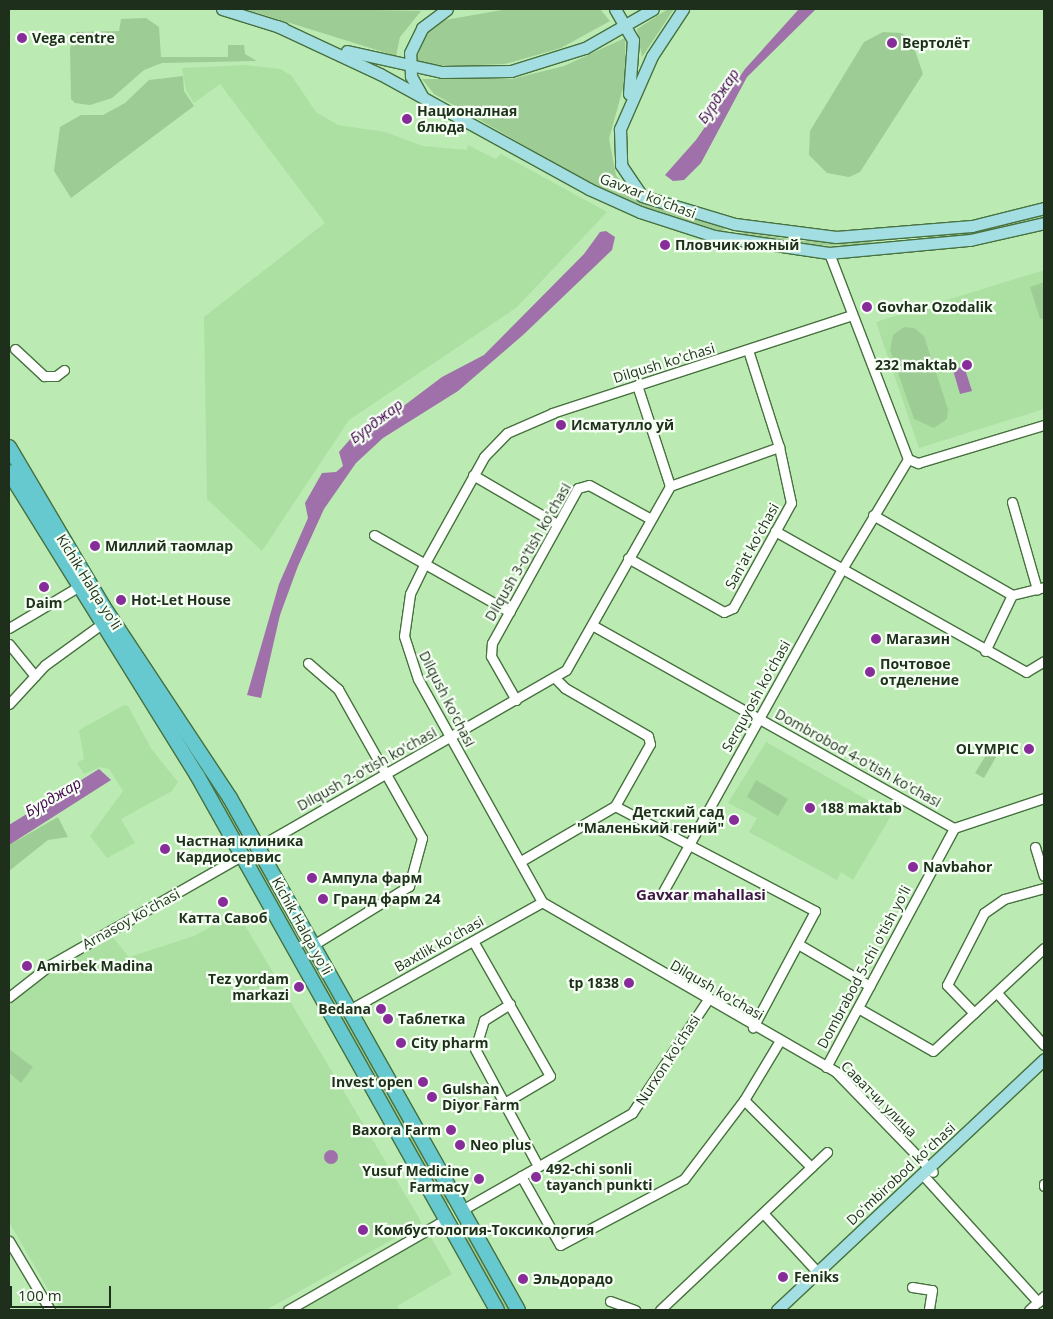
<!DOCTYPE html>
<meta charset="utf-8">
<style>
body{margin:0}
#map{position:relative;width:1053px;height:1319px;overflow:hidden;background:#bbeab2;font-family:"Open Sans",sans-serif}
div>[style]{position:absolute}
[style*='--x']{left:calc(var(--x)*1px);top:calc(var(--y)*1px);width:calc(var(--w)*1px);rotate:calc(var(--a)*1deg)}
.built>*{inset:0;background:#ace0a2}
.green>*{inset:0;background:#9ecc95}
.water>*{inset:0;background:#9f70a9}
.round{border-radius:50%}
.roads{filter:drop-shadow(1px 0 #47713f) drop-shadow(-1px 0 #47713f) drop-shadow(0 1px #47713f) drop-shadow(0 -1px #47713f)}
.minor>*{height:9px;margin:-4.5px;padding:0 4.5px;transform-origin:4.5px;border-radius:4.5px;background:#fff}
.major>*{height:11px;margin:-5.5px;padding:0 5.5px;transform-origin:5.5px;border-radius:5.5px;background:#a3dfe2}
.highway>*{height:14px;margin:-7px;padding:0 7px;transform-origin:7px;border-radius:7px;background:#66c9cf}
.dots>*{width:14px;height:14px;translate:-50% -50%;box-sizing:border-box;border:2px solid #f5fff3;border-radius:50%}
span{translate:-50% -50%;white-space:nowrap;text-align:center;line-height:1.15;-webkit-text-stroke:4.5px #f5fff3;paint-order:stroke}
.poi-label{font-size:14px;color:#1e301b;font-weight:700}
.left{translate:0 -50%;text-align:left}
.right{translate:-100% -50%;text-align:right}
.street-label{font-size:14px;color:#1e301b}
.water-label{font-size:15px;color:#450650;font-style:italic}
.neighbourhood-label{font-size:15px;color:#401548;font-weight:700}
.frame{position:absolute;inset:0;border:10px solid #1e301b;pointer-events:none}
.scale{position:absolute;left:10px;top:1286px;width:101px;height:22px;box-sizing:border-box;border:2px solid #1e301b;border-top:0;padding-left:6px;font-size:15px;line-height:18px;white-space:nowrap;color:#1e301b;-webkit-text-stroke:4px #f5fff3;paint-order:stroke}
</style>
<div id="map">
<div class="built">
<i style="clip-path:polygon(246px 65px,280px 69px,291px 75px,316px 112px,338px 125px,385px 132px,423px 146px,467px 150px,468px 145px,496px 159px,501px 154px,607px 212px,516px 308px,349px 420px,262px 551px,207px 499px,204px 317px,325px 223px,220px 84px,194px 103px,186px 90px,182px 68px)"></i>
<i style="clip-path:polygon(1044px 270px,1044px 409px,919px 448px,876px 322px)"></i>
<i style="clip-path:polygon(124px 705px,128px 706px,152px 750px,178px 782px,172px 791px,121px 819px,135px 843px,107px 858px,90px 836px,123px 791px,109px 769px,100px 767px,84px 774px,77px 763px,84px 759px,79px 730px)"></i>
<i style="clip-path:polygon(766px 742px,892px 814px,853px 880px,841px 872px,837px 880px,749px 832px,757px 818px,728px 803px)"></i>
<i style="clip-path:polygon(237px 912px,422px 1223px,266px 1310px,60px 1310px,9px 1222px,9px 1007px,20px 991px,112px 936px,129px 957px,194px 936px)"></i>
<i style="clip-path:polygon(429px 1234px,452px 1274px,397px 1306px,400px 1310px,301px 1310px)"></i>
</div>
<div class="green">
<i style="clip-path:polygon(245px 9px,325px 9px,421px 11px,400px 37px,396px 56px)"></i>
<i style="clip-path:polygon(508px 9px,600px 9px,610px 21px,561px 48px,505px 64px,448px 66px,416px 62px,424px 35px,439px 21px)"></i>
<i style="clip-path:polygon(668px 9px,674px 9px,642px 57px,637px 29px)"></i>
<i style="clip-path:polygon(146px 18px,159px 27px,161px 57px,228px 57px,228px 45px,244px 45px,245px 54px,257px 61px,162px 63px,144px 70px,112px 98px,90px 105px,75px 103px,71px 99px,70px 48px,76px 32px,119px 31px,121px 19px)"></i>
<i style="clip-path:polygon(883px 32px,901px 33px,911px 39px,923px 74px,860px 172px,849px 177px,827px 173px,809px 155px,810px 131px,864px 42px)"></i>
<i style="clip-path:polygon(625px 38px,626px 77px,609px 139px,616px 175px,633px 199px,725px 228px,723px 232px,646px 209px,606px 192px,434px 94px,422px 79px,512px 79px,564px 66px)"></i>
<i style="clip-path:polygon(183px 76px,184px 91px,194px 106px,71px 198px,54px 171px,60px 127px,81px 115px,103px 115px,125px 103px,149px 80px)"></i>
<i style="clip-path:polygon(1044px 212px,1044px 218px,978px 233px,886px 244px,977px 229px)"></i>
<i style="clip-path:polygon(742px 232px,803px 241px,873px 242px,873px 246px,803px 245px,740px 236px)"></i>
<i style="clip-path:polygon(1044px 282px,1044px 318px,1040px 319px,1030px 287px)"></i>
<i style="clip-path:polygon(904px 327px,914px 328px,924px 336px,948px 409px,947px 419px,934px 428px,914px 419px,890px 350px,893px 335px)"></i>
<i style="clip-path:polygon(149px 685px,224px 802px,244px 838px,240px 840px)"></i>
<i style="clip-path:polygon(988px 752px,996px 757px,984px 778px,975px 773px)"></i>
<i style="clip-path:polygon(756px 780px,788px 799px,778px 816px,747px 797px)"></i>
<i style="clip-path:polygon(58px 817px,68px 837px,48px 840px,9px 871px,9px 845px)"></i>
<i style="clip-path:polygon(257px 860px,449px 1203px,444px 1205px,253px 862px)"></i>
<i style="clip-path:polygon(9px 1049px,33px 1067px,21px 1083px,9px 1073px)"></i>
<i style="clip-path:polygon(461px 1225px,509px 1310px,504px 1310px,457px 1227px)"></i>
</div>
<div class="water">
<i style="clip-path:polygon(799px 9px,816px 9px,747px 77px,701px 163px,684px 180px,673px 181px,665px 175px,696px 140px,745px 69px)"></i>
<i style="clip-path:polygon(606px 231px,615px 237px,612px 250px,523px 335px,458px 391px,383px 438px,356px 463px,324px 509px,298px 566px,280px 615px,261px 698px,247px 695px,279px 584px,308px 518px,305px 503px,322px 473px,336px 472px,343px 466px,339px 452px,359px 429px,389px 417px,442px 377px,484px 355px,584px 254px,600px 232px)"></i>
<i style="clip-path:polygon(964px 366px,972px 391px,960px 394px,953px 370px)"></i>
<i style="clip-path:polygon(99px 769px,111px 780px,9px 845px,9px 825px)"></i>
<i class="round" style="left:324px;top:1150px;width:14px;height:14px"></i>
</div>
<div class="roads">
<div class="minor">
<i style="--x:829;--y:253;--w:221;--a:69"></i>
<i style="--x:852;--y:315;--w:315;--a:161.9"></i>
<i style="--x:553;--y:413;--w:50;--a:156.5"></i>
<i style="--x:507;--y:433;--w:33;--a:134"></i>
<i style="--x:484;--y:457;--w:121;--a:119.1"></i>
<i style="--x:425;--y:563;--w:34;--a:116"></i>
<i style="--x:410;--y:594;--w:42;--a:98.1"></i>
<i style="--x:404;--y:636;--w:45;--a:72"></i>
<i style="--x:418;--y:679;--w:255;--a:60.9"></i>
<i style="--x:542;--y:902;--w:340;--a:30"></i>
<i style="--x:836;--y:1072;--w:139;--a:45.9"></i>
<i style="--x:15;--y:349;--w:40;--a:43"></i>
<i style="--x:44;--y:376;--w:12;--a:0"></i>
<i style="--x:56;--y:376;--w:10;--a:-37"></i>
<i style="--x:473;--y:475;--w:97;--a:30.3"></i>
<i style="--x:670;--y:486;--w:116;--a:-19.7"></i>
<i style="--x:1012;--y:502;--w:91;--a:74"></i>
<i style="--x:873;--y:515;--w:160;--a:29.9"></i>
<i style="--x:775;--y:531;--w:288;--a:29.3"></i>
<i style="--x:1026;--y:672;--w:21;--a:-31"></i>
<i style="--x:374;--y:535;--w:156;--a:29.5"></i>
<i style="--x:628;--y:558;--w:110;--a:29.4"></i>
<i style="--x:724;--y:612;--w:10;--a:-24"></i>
<i style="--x:733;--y:608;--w:120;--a:-61.1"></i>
<i style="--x:791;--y:503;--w:57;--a:-102.1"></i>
<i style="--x:779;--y:447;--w:102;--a:-107.7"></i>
<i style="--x:592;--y:625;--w:415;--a:29.3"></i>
<i style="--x:9;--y:628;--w:78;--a:-30.8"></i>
<i style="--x:9;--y:644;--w:41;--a:50.9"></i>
<i style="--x:985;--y:651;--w:62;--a:-64.3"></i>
<i style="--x:1012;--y:595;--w:33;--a:-14"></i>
<i style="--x:308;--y:663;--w:40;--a:41"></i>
<i style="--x:338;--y:689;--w:171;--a:60.6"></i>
<i style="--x:422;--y:838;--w:50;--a:105.2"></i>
<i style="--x:409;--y:886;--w:113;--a:148.4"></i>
<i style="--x:516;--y:700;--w:51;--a:-119.6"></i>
<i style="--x:491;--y:656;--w:13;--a:-86"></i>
<i style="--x:492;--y:643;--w:177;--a:-61"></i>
<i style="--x:578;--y:488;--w:11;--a:-15"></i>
<i style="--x:589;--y:485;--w:68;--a:28.8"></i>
<i style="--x:9;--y:704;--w:53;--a:-47.3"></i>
<i style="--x:45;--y:665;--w:68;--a:-36"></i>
<i style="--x:615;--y:806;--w:226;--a:27.7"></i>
<i style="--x:815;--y:911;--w:132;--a:118.1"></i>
<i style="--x:954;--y:828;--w:95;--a:-18.4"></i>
<i style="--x:258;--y:847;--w:355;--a:-29.9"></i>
<i style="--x:566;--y:670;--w:211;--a:-60.5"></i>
<i style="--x:670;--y:486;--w:106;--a:-108.1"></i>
<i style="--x:1035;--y:847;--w:30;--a:73"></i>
<i style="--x:521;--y:861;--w:109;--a:-30.3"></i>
<i style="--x:615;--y:806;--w:71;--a:-60.6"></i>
<i style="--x:650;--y:744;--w:8;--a:-104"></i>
<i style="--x:648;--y:736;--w:96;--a:-150"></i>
<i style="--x:565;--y:688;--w:14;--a:-135"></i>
<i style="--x:664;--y:890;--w:367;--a:-61"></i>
<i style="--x:842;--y:569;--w:128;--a:-59"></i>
<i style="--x:908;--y:459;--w:11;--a:22"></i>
<i style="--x:918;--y:463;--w:132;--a:-16.8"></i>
<i style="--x:473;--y:941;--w:155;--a:60.3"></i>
<i style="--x:550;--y:1076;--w:51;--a:149.4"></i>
<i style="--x:798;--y:944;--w:83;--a:30.3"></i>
<i style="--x:997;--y:993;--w:70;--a:47.9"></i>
<i style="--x:9;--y:997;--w:52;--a:-38"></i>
<i style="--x:50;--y:965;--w:222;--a:-29.7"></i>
<i style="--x:510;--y:1004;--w:31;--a:148"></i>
<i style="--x:484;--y:1020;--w:30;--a:107"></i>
<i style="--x:475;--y:1049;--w:133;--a:61.7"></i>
<i style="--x:858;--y:1008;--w:86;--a:29.8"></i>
<i style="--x:933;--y:1051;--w:151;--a:-42.9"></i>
<i style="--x:349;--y:1010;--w:221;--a:-29.2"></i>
<i style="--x:974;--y:1013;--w:39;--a:-134"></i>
<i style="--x:947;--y:985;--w:81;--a:-62.8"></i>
<i style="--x:984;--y:913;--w:24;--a:-35"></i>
<i style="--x:1004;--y:899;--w:41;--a:-15.4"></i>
<i style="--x:826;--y:1067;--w:271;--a:-61.8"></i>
<i style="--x:744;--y:1100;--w:95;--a:45"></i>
<i style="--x:922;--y:1174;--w:173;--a:47.8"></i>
<i style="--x:521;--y:1176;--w:79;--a:60.5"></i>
<i style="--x:560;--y:1245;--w:140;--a:-28"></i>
<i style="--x:684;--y:1179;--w:99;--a:-52.8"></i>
<i style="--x:744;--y:1100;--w:68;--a:-58.9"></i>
<i style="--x:1044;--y:1184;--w:2;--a:90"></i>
<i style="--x:462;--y:1210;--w:196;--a:-29.7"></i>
<i style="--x:632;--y:1113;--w:135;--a:-56.2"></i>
<i style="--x:764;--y:1214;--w:84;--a:47.4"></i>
<i style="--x:9;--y:1241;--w:80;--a:59.3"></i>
<i style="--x:912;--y:1287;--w:20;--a:9"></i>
<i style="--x:932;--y:1290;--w:20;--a:99"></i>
<i style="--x:610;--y:1301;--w:27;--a:20"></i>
<i style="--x:288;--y:1310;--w:182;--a:-29.9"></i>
<i style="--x:660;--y:1310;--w:230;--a:-43.4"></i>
<i style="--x:1029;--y:1310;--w:21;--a:-43"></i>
</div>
<div class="major">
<i style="--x:222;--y:9;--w:64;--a:17.3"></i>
<i style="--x:615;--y:9;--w:36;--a:60"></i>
<i style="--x:633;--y:40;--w:54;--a:94.2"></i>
<i style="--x:683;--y:9;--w:56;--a:123.4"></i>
<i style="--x:652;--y:56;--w:80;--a:113.7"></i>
<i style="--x:620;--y:129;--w:36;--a:88"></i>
<i style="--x:621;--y:165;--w:37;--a:56"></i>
<i style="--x:642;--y:196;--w:97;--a:16.8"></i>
<i style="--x:735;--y:224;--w:102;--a:7.3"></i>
<i style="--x:836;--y:237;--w:136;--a:-4.6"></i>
<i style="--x:972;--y:226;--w:74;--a:-14"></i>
<i style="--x:277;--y:26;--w:114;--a:25"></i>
<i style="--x:380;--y:74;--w:239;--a:28.8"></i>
<i style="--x:589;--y:189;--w:56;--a:24.3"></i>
<i style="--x:640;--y:212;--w:78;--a:18"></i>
<i style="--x:714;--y:236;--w:116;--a:8.4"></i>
<i style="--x:829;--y:253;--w:142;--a:-5.3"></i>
<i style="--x:970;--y:240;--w:76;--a:-12.9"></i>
<i style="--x:347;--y:51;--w:97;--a:12.5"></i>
<i style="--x:442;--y:72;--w:69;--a:-0.8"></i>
<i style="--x:511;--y:71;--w:77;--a:-17.3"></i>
<i style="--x:585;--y:48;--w:78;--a:-29.8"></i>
<i style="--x:422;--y:96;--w:23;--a:-119"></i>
<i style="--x:411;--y:76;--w:23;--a:-92"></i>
<i style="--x:410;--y:53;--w:28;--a:-64"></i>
<i style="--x:422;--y:28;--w:31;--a:-37"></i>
<i style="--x:777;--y:1310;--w:366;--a:-43.2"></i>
</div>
<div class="highway">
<i style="--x:9;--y:447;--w:185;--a:59.4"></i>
<i style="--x:103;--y:606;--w:230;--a:56.5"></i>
<i style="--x:230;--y:798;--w:587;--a:60.64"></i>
<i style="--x:9;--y:472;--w:357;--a:58.2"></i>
<i style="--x:197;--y:775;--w:613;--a:60.72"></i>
</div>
</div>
<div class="dots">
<i style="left:22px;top:38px;background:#872d99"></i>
<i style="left:892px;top:43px;background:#872d99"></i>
<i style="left:407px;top:119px;background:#872d99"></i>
<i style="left:665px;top:245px;background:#872d99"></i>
<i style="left:867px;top:307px;background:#872d99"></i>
<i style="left:967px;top:365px;background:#872d99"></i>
<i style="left:561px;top:425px;background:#872d99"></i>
<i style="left:95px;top:546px;background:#872d99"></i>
<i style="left:44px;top:587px;background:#872d99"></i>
<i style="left:121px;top:600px;background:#872d99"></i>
<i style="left:876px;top:639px;background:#872d99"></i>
<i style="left:870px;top:672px;background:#872d99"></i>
<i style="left:1029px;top:749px;background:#872d99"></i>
<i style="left:810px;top:808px;background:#872d99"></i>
<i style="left:734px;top:820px;background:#872d99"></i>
<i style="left:165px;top:849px;background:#872d99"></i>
<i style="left:913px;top:867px;background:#872d99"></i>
<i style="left:312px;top:878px;background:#872d99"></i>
<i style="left:323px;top:899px;background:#872d99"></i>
<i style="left:223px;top:902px;background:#872d99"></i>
<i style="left:27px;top:966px;background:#872d99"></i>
<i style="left:629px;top:983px;background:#872d99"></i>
<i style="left:299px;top:987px;background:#872d99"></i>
<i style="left:381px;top:1009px;background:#872d99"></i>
<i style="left:388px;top:1019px;background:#872d99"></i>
<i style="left:401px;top:1043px;background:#872d99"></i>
<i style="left:423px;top:1082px;background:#872d99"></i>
<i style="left:432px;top:1097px;background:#872d99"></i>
<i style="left:451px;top:1130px;background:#872d99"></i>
<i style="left:460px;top:1145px;background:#872d99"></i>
<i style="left:536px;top:1177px;background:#872d99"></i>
<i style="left:479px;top:1179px;background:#872d99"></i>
<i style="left:363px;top:1230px;background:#872d99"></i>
<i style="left:783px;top:1277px;background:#872d99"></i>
<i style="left:523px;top:1279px;background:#872d99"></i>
</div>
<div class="poi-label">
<span class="left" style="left:32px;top:38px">Vega centre</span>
<span class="left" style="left:902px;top:43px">Вертолёт</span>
<span class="left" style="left:417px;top:119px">Националная<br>блюда</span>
<span class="left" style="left:675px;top:245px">Пловчик южный</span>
<span class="left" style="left:877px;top:307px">Govhar Ozodalik</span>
<span class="right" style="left:957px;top:365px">232 maktab</span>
<span class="left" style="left:571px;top:425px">Исматулло уй</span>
<span class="left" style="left:105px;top:546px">Миллий таомлар</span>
<span class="left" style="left:131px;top:600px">Hot-Let House</span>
<span style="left:44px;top:603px">Daim</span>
<span class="left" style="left:886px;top:639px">Магазин</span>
<span class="left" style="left:880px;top:672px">Почтовое<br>отделение</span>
<span class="right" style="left:1019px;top:749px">OLYMPIC</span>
<span class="left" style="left:820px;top:808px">188 maktab</span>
<span class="right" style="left:724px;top:820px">Детский сад<br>"Маленький гений"</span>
<span class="left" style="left:176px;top:849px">Частная клиника<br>Кардиосервис</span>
<span class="left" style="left:923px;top:867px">Navbahor</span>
<span class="left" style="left:322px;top:878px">Ампула фарм</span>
<span class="left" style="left:333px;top:899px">Гранд фарм 24</span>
<span style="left:223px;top:918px">Катта Савоб</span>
<span class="left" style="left:37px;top:966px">Amirbek Madina</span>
<span class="right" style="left:289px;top:987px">Tez yordam<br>markazi</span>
<span class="right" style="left:619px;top:983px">tp 1838</span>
<span class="right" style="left:371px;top:1009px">Bedana</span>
<span class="left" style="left:398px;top:1019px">Таблетка</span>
<span class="left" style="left:411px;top:1043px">City pharm</span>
<span class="right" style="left:413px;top:1082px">Invest open</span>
<span class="left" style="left:442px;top:1097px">Gulshan<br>Diyor Farm</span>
<span class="right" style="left:441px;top:1130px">Baxora Farm</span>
<span class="left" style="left:470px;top:1145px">Neo plus</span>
<span class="left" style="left:546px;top:1177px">492-chi sonli<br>tayanch punkti</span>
<span class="right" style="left:469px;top:1179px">Yusuf Medicine<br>Farmacy</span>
<span class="left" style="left:374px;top:1230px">Комбустология-Токсикология</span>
<span class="left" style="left:794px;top:1277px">Feniks</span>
<span class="left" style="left:533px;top:1279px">Эльдорадо</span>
</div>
<div class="street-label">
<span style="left:648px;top:196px;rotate:21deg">Gavxar ko'chasi</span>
<span style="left:664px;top:363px;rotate:-17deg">Dilqush ko'chasi</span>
<span style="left:752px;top:546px;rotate:-61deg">San'at ko'chasi</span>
<span style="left:528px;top:552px;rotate:-60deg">Dilqush 3-o'tish ko'chasi</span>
<span style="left:89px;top:582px;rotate:58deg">Kichik Halqa yo'li</span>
<span style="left:756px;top:696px;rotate:-61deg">Serquyosh ko'chasi</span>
<span style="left:447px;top:699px;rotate:63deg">Dilqush ko'chasi</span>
<span style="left:858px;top:758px;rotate:29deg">Dombrobod 4-o'tish ko'chasi</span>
<span style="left:367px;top:769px;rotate:-29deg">Dilqush 2-o'tish ko'chasi</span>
<span style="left:131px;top:919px;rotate:-29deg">Arnasoy ko'chasi</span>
<span style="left:302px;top:926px;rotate:61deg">Kichik Halqa yo'li</span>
<span style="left:439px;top:944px;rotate:-29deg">Baxtlik ko'chasi</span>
<span style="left:864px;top:967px;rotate:-62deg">Dombrabod 5-chi o'tish yo'li</span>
<span style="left:717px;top:990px;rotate:30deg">Dilqush ko'chasi</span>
<span style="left:668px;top:1060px;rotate:-57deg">Nurxon ko'chasi</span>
<span style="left:879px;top:1099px;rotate:45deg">Саватчи улица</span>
<span style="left:901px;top:1174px;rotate:-43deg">Doʻmbirobod koʻchasi</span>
</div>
<div class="water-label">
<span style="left:718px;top:96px;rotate:-56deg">Бурджар</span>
<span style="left:376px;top:421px;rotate:-37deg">Бурджар</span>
<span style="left:53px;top:797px;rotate:-30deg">Бурджар</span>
</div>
<div class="neighbourhood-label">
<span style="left:701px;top:895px">Gavxar mahallasi</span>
</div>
<div class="frame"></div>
<div class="scale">100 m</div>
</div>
